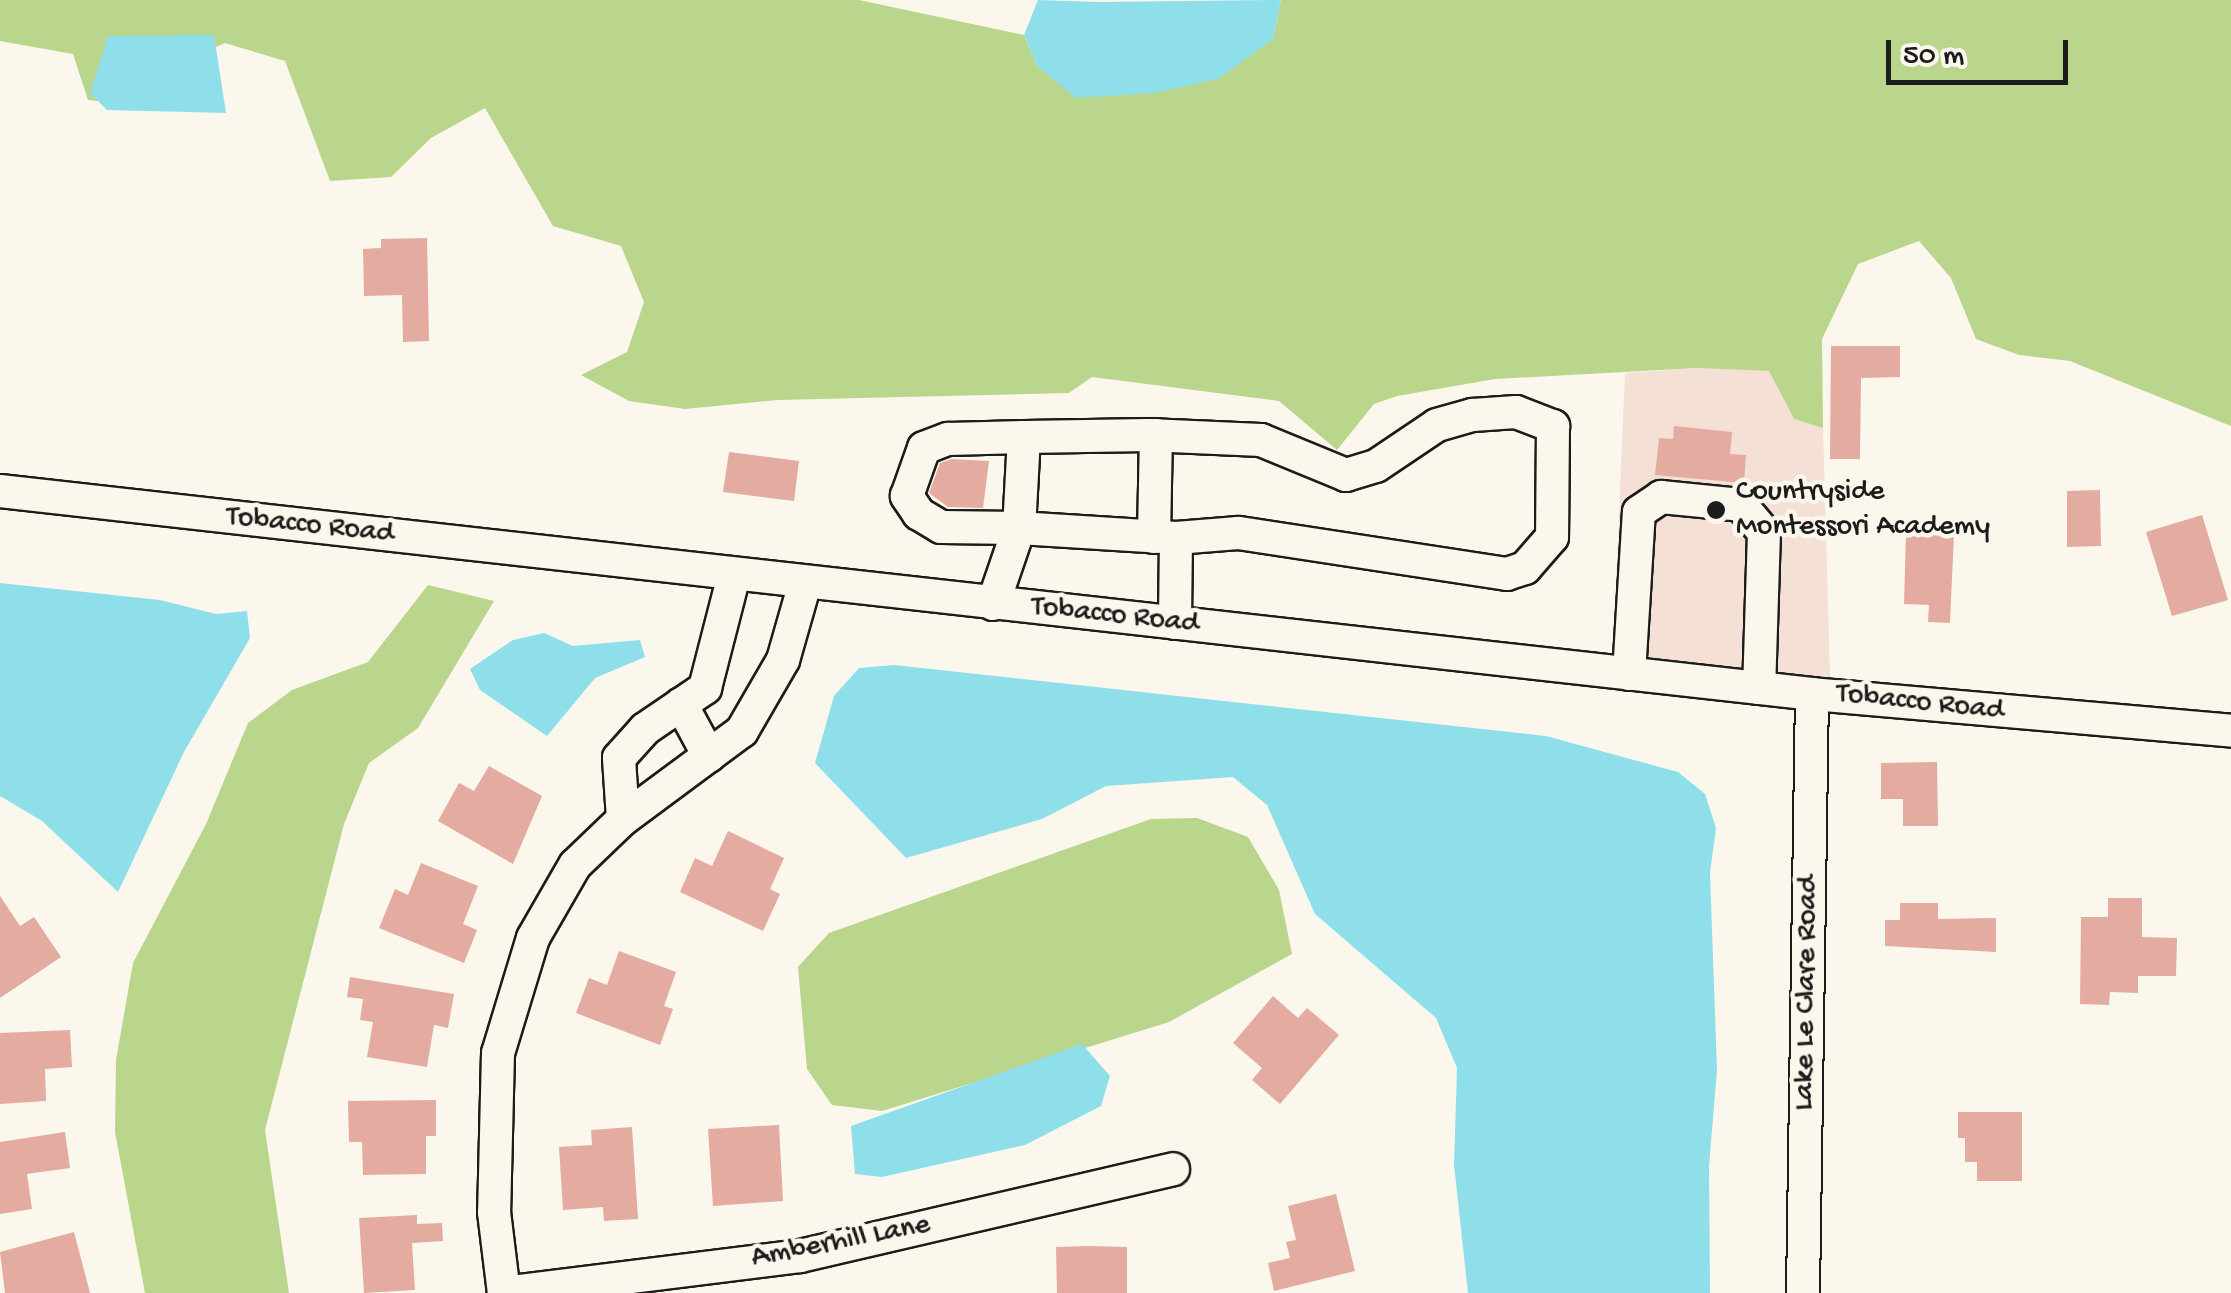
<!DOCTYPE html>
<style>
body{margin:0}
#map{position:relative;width:2231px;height:1293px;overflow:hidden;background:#fbf7ec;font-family:"Gochi Hand",sans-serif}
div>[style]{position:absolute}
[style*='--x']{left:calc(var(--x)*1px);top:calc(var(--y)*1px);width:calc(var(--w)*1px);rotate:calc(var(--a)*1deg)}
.built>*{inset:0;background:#f4e0d5}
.green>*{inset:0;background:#bad58c}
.water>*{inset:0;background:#8fdfeb}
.building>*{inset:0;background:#e4aba0}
.roads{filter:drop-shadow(2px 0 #1c1c1c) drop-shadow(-2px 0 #1c1c1c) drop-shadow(0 2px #1c1c1c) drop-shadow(0 -2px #1c1c1c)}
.minor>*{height:32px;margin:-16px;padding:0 16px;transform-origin:16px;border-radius:16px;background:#fbf7ec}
.dots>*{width:28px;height:28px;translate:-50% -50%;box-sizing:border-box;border:5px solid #fbf7ec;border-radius:50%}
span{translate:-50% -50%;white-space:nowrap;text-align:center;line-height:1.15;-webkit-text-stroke:9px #fbf7ec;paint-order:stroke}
.poi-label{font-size:30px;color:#1c1c1c}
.left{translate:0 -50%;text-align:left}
.street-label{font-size:30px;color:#1c1c1c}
.scale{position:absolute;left:1886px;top:40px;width:182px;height:45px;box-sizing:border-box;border:5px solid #1c1c1c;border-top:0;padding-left:12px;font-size:30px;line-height:35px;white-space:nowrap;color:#1c1c1c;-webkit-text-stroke:8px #fbf7ec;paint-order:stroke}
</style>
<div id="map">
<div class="built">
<i style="clip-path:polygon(1696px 368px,1769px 371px,1794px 419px,1823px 428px,1831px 712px,1612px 681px,1625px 373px)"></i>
</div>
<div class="green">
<i style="clip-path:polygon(0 0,859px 0,1024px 35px,1037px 66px,1273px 39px,1281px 0,2231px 0,2231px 426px,2070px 361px,2019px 355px,1976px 339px,1951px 278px,1919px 241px,1858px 264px,1822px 339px,1823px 428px,1794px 419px,1769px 371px,1696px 368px,1495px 379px,1397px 396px,1374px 404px,1337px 450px,1279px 401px,1092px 377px,1069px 393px,777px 400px,685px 409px,629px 401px,581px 375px,627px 352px,644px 302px,621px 246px,553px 226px,485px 108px,431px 138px,391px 177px,330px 181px,285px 61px,225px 43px,187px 60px,137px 106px,88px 100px,73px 54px,0 41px)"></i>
<i style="clip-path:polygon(428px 585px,494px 601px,418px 728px,369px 763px,344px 824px,265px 1130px,289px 1293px,145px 1293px,115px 1132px,116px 1060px,133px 963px,206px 824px,248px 723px,292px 690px,368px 662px)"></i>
<i style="clip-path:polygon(1197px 818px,1248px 837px,1279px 890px,1292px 954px,1169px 1022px,882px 1111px,832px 1105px,807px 1069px,798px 967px,829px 933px,1151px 819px)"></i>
</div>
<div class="water">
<i style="clip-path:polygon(1038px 0,1098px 2px,1281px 0,1273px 39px,1218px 79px,1155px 93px,1076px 98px,1037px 66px,1024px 35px)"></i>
<i style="clip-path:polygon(214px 35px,226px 113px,107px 110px,90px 93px,108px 36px)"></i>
<i style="clip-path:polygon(0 583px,160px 600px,216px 614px,247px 611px,250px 638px,184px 752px,118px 892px,42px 821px,0 796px)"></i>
<i style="clip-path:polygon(544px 633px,573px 646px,640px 640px,645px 657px,595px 678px,547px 736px,480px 690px,470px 669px,513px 640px)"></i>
<i style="clip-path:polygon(894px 665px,1546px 736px,1678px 772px,1705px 794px,1716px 828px,1710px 873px,1717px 1070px,1709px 1166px,1710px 1293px,1468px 1293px,1454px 1165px,1457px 1068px,1436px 1018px,1315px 914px,1267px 805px,1233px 777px,1106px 786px,1042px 819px,906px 858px,815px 763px,834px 696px,859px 668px)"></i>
<i style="clip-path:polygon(1082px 1044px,1110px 1076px,1101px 1106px,1025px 1145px,882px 1177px,855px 1174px,851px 1126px)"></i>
</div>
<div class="building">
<i style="clip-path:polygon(427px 238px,429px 341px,403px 342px,402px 295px,364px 296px,363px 249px,381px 248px,381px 239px)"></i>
<i style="clip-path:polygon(1831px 346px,1900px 346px,1900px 377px,1861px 378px,1860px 459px,1830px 459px)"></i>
<i style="clip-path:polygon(1674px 426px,1732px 432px,1730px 454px,1746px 455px,1744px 483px,1655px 475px,1659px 438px,1673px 439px)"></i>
<i style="clip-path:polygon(729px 452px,799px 461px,794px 501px,723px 492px)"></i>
<i style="clip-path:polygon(952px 459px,989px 461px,983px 508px,948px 507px,929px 493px,940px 463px)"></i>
<i style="clip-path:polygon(2100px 490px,2101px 546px,2067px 547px,2067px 491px)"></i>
<i style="clip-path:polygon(2202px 515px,2228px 600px,2172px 616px,2146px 532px)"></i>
<i style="clip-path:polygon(1906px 533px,1954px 534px,1950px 623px,1928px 622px,1929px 605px,1904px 604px)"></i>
<i style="clip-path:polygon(1937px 762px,1938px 826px,1903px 826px,1903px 799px,1881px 799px,1881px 763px)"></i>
<i style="clip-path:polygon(489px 766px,542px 796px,513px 864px,438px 821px,459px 783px,474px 791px)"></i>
<i style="clip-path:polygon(728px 831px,784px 858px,770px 889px,780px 894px,763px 931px,680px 892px,695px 858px,712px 866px)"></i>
<i style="clip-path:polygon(421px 863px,478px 886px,463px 924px,477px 930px,464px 963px,379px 928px,395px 889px,408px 895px)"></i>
<i style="clip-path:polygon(0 896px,20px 926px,34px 917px,61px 957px,0 998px)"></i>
<i style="clip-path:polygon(2108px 898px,2142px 898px,2142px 937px,2177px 938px,2176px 976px,2138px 976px,2138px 993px,2110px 992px,2109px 1005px,2080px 1004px,2081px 917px,2108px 917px)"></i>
<i style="clip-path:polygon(1900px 903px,1938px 903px,1938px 919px,1996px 918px,1996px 952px,1885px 946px,1885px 920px,1900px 920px)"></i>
<i style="clip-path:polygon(619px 951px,676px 972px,664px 1006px,673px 1009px,660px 1045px,576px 1013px,589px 978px,607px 985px)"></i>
<i style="clip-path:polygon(350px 977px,454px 994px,448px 1028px,434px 1025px,427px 1067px,367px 1057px,373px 1022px,360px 1020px,363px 999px,347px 997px)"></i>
<i style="clip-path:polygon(1273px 996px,1298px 1018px,1307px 1008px,1339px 1035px,1280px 1104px,1252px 1080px,1262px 1068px,1233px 1043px)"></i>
<i style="clip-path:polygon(70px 1030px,72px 1067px,45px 1069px,46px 1101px,0 1104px,0 1033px)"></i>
<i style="clip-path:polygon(436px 1100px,436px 1136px,426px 1136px,426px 1174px,363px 1175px,362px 1142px,349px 1142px,348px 1101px)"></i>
<i style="clip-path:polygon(1958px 1112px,2022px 1112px,2022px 1181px,1977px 1181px,1977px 1162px,1965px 1162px,1965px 1138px,1958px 1138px)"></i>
<i style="clip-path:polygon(779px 1125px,783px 1201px,713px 1206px,708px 1129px)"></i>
<i style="clip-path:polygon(632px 1127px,638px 1219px,604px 1221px,603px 1207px,563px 1210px,559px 1147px,592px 1145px,591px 1130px)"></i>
<i style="clip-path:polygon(65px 1132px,70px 1168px,27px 1174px,32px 1209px,0 1214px,0 1142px)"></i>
<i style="clip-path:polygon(1336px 1194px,1355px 1271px,1274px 1291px,1268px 1263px,1290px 1258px,1286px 1242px,1296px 1240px,1288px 1206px)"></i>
<i style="clip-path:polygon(417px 1215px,417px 1224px,442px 1223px,443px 1241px,412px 1243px,415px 1290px,364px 1293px,359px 1218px)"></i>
<i style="clip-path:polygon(74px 1232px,90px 1293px,5px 1293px,0 1252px)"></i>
<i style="clip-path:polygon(1088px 1246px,1127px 1247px,1127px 1293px,1057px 1293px,1056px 1247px)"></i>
</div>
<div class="roads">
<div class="minor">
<i style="--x:1024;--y:437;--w:91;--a:93.1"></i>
<i style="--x:1019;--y:528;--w:78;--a:-179.3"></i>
<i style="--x:941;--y:527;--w:26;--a:-149"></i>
<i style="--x:919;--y:514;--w:22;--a:-124"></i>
<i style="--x:907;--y:496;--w:51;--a:-70.5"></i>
<i style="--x:924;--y:448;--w:26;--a:-21"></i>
<i style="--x:948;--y:439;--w:76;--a:-1.5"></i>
<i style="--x:1024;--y:437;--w:124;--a:-0.9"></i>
<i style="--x:1148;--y:435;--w:113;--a:2.5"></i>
<i style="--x:1261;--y:440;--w:92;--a:22.4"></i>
<i style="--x:1346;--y:475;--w:31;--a:-17"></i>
<i style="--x:1376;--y:466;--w:73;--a:-33.9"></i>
<i style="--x:1437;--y:425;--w:37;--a:-16"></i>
<i style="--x:1473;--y:415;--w:43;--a:-4"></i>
<i style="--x:1516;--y:412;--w:40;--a:21"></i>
<i style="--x:1553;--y:426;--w:111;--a:90.5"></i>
<i style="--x:1552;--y:537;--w:41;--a:131.1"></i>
<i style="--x:1525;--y:568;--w:19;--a:162"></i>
<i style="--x:1507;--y:574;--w:272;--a:-171.3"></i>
<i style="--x:1238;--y:533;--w:62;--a:175.4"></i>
<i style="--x:0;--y:491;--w:1823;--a:6.39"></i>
<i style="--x:1812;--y:694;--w:421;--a:5"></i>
<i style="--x:1154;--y:537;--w:102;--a:-88.9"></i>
<i style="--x:805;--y:583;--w:80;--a:105.9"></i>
<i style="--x:783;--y:660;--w:82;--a:120"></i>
<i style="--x:742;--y:731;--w:148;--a:143.5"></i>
<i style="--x:623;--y:819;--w:66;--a:136.2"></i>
<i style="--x:575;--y:865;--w:84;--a:119.9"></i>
<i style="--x:533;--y:938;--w:120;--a:106.9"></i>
<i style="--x:498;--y:1053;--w:159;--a:91.4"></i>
<i style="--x:494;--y:1212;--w:82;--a:83"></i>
<i style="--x:504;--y:1293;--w:298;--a:-7.1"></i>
<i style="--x:800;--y:1256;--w:383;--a:-13.1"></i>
<i style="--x:993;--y:604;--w:80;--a:-71.1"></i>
<i style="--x:1019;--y:528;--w:157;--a:3.6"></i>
<i style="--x:1176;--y:538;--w:85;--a:90.7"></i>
<i style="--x:1629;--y:674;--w:162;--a:-86.5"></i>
<i style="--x:1639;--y:512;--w:27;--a:-34"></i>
<i style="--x:1661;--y:497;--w:80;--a:5.7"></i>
<i style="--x:1741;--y:505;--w:35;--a:50"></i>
<i style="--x:1764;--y:532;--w:156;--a:91.8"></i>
<i style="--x:681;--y:704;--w:59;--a:61.7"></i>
<i style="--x:623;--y:819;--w:61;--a:-93.8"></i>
<i style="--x:619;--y:758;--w:39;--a:-48"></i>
<i style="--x:645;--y:729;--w:73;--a:-34.3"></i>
<i style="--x:705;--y:688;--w:117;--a:-75.6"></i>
<i style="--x:1803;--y:1293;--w:599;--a:-89.14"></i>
</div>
</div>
<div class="dots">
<i style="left:1716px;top:510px;background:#1c1c1c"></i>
</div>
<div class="poi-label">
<span class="left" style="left:1736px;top:510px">Countryside<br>Montessori Academy</span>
</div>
<div class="street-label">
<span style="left:310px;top:527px;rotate:6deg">Tobacco Road</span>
<span style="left:1115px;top:617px;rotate:6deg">Tobacco Road</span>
<span style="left:1920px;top:704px;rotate:6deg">Tobacco Road</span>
<span style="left:1808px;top:993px;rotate:-89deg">Lake Le Clare Road</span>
<span style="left:841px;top:1243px;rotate:-11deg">Amberhill Lane</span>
</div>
<div class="scale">50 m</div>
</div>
